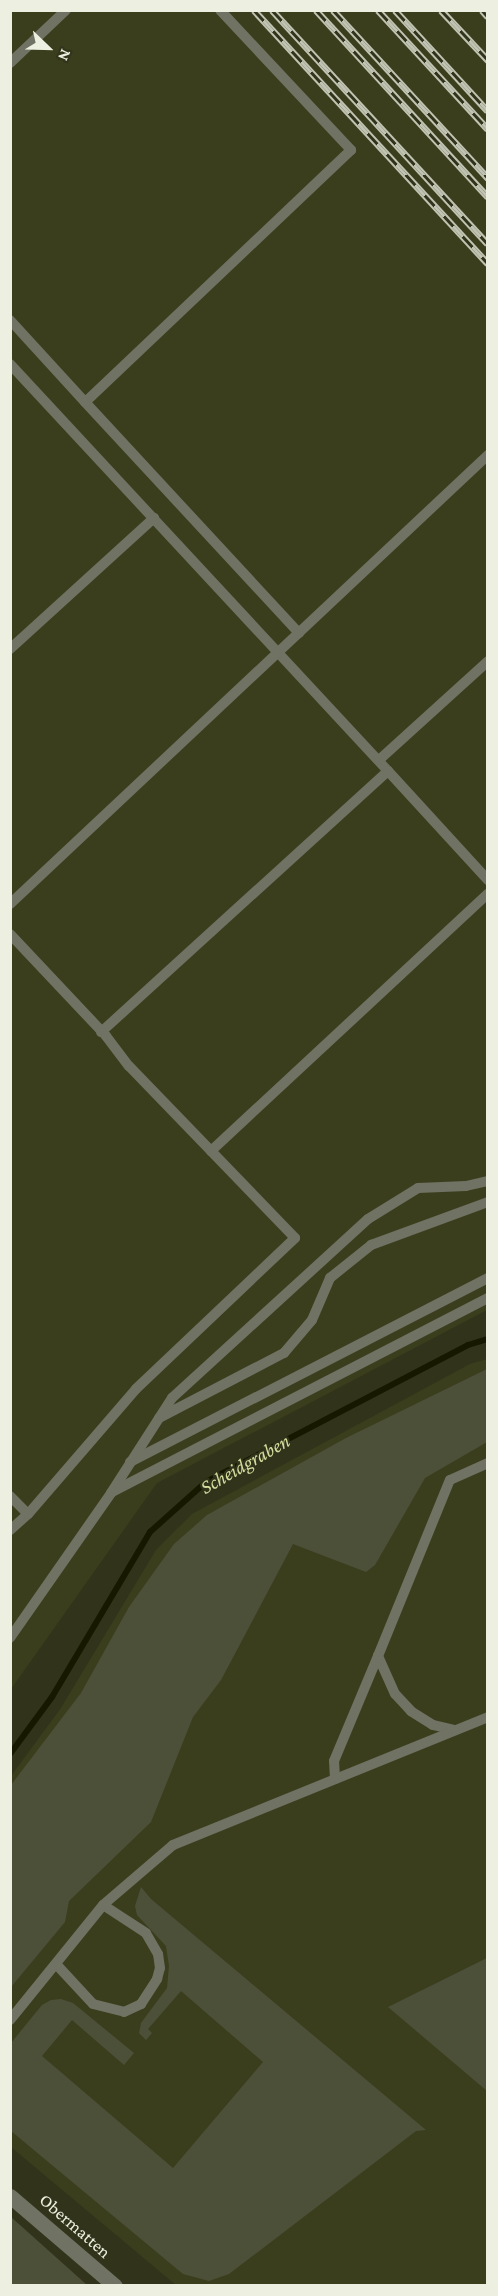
<!DOCTYPE html>
<style>
body{margin:0}
#map{position:relative;width:498px;height:2296px;overflow:hidden;background:#31341b;font-family:"Crimson Pro",serif}
div>[style]{position:absolute}
[style*='--x']{left:calc(var(--x)*1px);top:calc(var(--y)*1px);width:calc(var(--w)*1px);rotate:calc(var(--a)*1deg)}
.built>*{inset:0;background:#3b3e1d}
.green>*{inset:0;background:#4d5039}
.stream>*{height:6px;margin:-3px;padding:0 3px;transform-origin:3px;border-radius:3px;background:#161800}
.service>*{height:10px;margin:-5px;padding:0 5px;transform-origin:5px;border-radius:5px;background:#707263}
.minor>*{height:15px;margin:-7.5px;padding:0 7.5px;transform-origin:7.5px;border-radius:7.5px;background:#707263}
.rail>*{height:7px;margin-top:-3.5px;transform-origin:0;background:repeating-linear-gradient(90deg,#31341b 0 14px,#c1c4b2 0 28px);box-sizing:border-box;border-block:2px solid #c1c4b2}
span{translate:-50% -50%;white-space:nowrap;text-align:center;line-height:1.15;-webkit-text-stroke:4.5px #31341b;paint-order:stroke}
.street-label{font-size:18px;color:#edf0e0}
.water-label{font-size:20px;color:#d5dc9e;font-style:italic}
.frame{position:absolute;inset:0;border:12px solid #edf0e0;pointer-events:none}
.north{position:absolute;left:18px;top:18px;width:60px;height:60px;-webkit-text-stroke:4px #31341b;paint-order:stroke;rotate:113deg;font-size:16px;font-weight:700;line-height:24px;text-align:center;color:#edf0e0}
.north::after{content:'';display:block;margin:auto;width:21px;height:27px;background:#edf0e0;clip-path:polygon(50% 0,100% 100%,50% 72%,0 100%)}
</style>
<div id="map">
<div class="built">
<i style="clip-path:polygon(11px 11px,487px 11px,487px 1310px,157px 1483px,11px 1689px)"></i>
<i style="clip-path:polygon(487px 1359px,487px 2285px,176px 2285px,11px 2147px,11px 1776px,61px 1708px,156px 1550px,192px 1514px,470px 1364px)"></i>
</div>
<div class="green">
<i style="clip-path:polygon(487px 1369px,487px 1442px,425px 1478px,375px 1565px,366px 1572px,293px 1544px,221px 1680px,193px 1717px,151px 1822px,69px 1901px,65px 1922px,11px 1987px,11px 1785px,81px 1693px,129px 1607px,174px 1544px,207px 1515px,346px 1438px)"></i>
<i style="clip-path:polygon(141px 1887px,151px 1899px,426px 2130px,416px 2131px,229px 2274px,209px 2281px,183px 2274px,11px 2131px,11px 2043px,42px 2005px,51px 2000px,61px 1999px,73px 2003px,134px 2053px,124px 2065px,72px 2020px,42px 2056px,173px 2168px,263px 2062px,181px 1991px,148px 2029px,152px 2033px,146px 2040px,139px 2033px,141px 2023px,167px 1988px,169px 1966px,166px 1946px,137px 1915px,135px 1906px)"></i>
<i style="clip-path:polygon(487px 1958px,487px 2091px,388px 2007px)"></i>
<i style="clip-path:polygon(10px 2217px,11px 2217px,87px 2285px,11px 2285px)"></i>
</div>
<div class="stream">
<i style="--x:10;--y:1754;--w:71;--a:-53.6"></i>
<i style="--x:52;--y:1697;--w:192;--a:-59.3"></i>
<i style="--x:150;--y:1532;--w:75;--a:-41.8"></i>
<i style="--x:206;--y:1482;--w:296;--a:-27.6"></i>
<i style="--x:468;--y:1345;--w:21;--a:-17"></i>
</div>
<div class="service">
<i style="--x:220;--y:10;--w:192;--a:46.9"></i>
<i style="--x:351;--y:150;--w:366;--a:136.5"></i>
<i style="--x:85;--y:402;--w:315;--a:47.2"></i>
<i style="--x:10;--y:63;--w:77;--a:-43.4"></i>
<i style="--x:10;--y:320;--w:111;--a:47.6"></i>
<i style="--x:10;--y:364;--w:555;--a:47.12"></i>
<i style="--x:388;--y:771;--w:388;--a:137.7"></i>
<i style="--x:10;--y:649;--w:195;--a:-42.3"></i>
<i style="--x:379;--y:760;--w:147;--a:-42.2"></i>
<i style="--x:388;--y:771;--w:148;--a:47.5"></i>
<i style="--x:10;--y:904;--w:656;--a:-43.21"></i>
<i style="--x:10;--y:934;--w:140;--a:46.7"></i>
<i style="--x:106;--y:1036;--w:38;--a:53"></i>
<i style="--x:129;--y:1066;--w:239;--a:46"></i>
<i style="--x:295;--y:1238;--w:219;--a:136.5"></i>
<i style="--x:136;--y:1389;--w:165;--a:130.8"></i>
<i style="--x:28;--y:1514;--w:24;--a:138"></i>
<i style="--x:211;--y:1151;--w:378;--a:-42.9"></i>
<i style="--x:159;--y:1418;--w:141;--a:-27.5"></i>
<i style="--x:284;--y:1353;--w:43;--a:-49.7"></i>
<i style="--x:312;--y:1320;--w:46;--a:-66.8"></i>
<i style="--x:330;--y:1278;--w:53;--a:-38.8"></i>
<i style="--x:371;--y:1245;--w:125;--a:-20.2"></i>
<i style="--x:130;--y:1462;--w:403;--a:-27.2"></i>
<i style="--x:112;--y:1492;--w:423;--a:-27.3"></i>
<i style="--x:10;--y:1496;--w:25;--a:45"></i>
<i style="--x:10;--y:1638;--w:177;--a:-55.1"></i>
<i style="--x:111;--y:1493;--w:113;--a:-57.3"></i>
<i style="--x:172;--y:1398;--w:265;--a:-42.4"></i>
<i style="--x:368;--y:1219;--w:59;--a:-31.8"></i>
<i style="--x:418;--y:1188;--w:48;--a:-2.4"></i>
<i style="--x:466;--y:1186;--w:23;--a:-13"></i>
<i style="--x:455;--y:1730;--w:23;--a:-167"></i>
<i style="--x:433;--y:1725;--w:26;--a:-148"></i>
<i style="--x:411;--y:1711;--w:23;--a:-133"></i>
<i style="--x:395;--y:1694;--w:42;--a:-114.1"></i>
<i style="--x:378;--y:1656;--w:190;--a:-67.8"></i>
<i style="--x:450;--y:1480;--w:42;--a:-24.1"></i>
<i style="--x:335;--y:1779;--w:18;--a:-93"></i>
<i style="--x:334;--y:1761;--w:114;--a:-67.3"></i>
<i style="--x:56;--y:1964;--w:54;--a:47.2"></i>
<i style="--x:93;--y:2004;--w:32;--a:14"></i>
<i style="--x:124;--y:2012;--w:19;--a:-25"></i>
<i style="--x:141;--y:2004;--w:30;--a:-57"></i>
<i style="--x:157;--y:1979;--w:11;--a:-75"></i>
<i style="--x:160;--y:1968;--w:14;--a:-98"></i>
<i style="--x:158;--y:1954;--w:24;--a:-120"></i>
<i style="--x:146;--y:1933;--w:51;--a:-146.9"></i>
<i style="--x:10;--y:2020;--w:148;--a:-51"></i>
<i style="--x:103;--y:1905;--w:92;--a:-40.6"></i>
<i style="--x:173;--y:1845;--w:340;--a:-22.1"></i>
</div>
<div class="minor">
<i style="--x:10;--y:2196;--w:138;--a:40.6"></i>
</div>
<div class="rail">
<i style="--x:254;--y:10;--w:345;--a:47.3"></i>
<i style="--x:272;--y:10;--w:318;--a:47.3"></i>
<i style="--x:316;--y:10;--w:254;--a:47.4"></i>
<i style="--x:333;--y:10;--w:229;--a:47.3"></i>
<i style="--x:378;--y:10;--w:162;--a:47.3"></i>
<i style="--x:395;--y:10;--w:137;--a:47.4"></i>
<i style="--x:441;--y:10;--w:69;--a:46.8"></i>
<i style="--x:482;--y:10;--w:9;--a:49"></i>
</div>
<div class="street-label">
<span style="left:75px;top:2226px;rotate:41deg">Obermatten</span>
</div>
<div class="water-label">
<span style="left:245px;top:1464px;rotate:-30deg">Scheidgraben</span>
</div>
<div class="frame"></div>
<div class="north">N</div>
</div>
